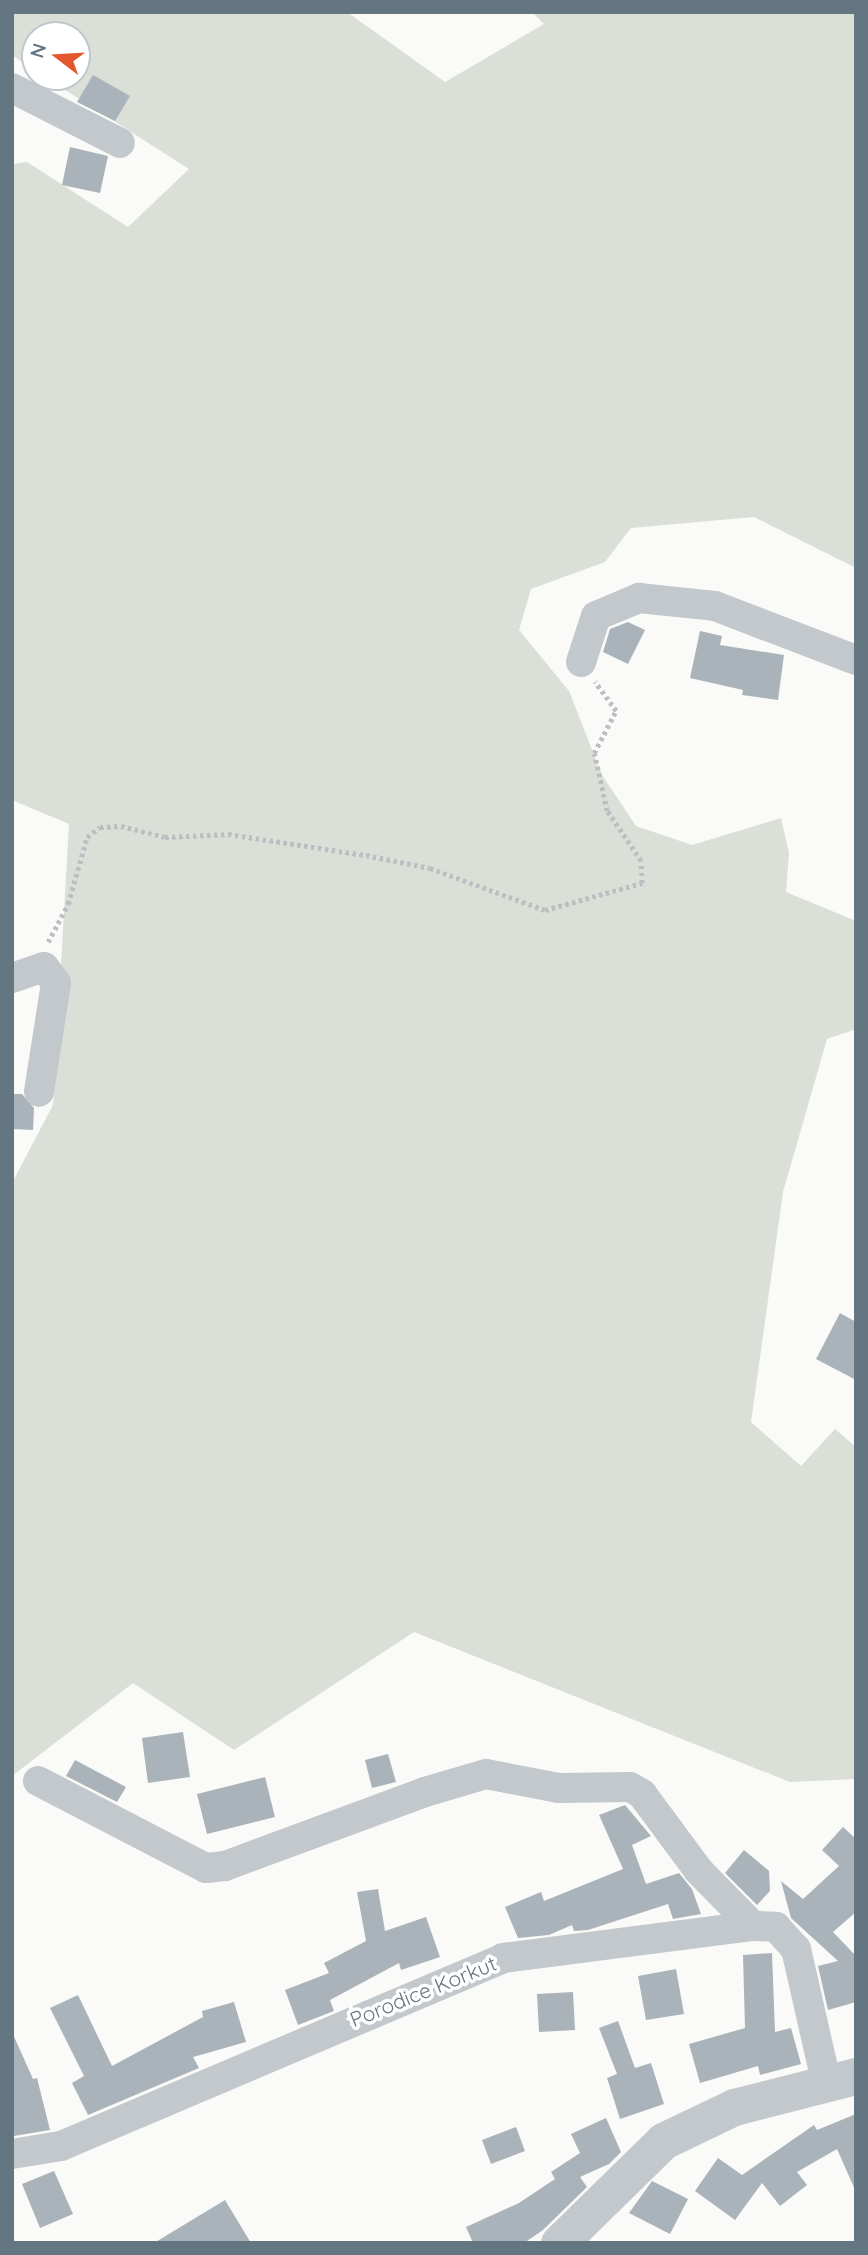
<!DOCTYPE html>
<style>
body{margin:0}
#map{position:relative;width:868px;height:2255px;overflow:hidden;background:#fafaf8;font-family:Quicksand,sans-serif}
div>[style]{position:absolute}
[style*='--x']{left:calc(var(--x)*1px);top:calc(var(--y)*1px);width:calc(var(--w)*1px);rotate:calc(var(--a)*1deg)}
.green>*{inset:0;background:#dadfd7}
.building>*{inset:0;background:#aab3b9}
.path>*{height:4.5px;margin-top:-2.25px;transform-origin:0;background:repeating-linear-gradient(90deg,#bbbfc2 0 3.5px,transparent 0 7px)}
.minor>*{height:30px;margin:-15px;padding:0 15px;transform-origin:15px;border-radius:15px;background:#c3c8cc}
.tertiary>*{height:37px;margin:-18.5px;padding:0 18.5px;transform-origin:18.5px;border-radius:18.5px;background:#c3c8cc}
span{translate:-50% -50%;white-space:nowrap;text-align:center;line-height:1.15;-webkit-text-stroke:7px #fff;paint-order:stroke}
.street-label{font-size:21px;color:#657683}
.frame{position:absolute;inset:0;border:14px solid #657683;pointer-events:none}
.north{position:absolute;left:21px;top:21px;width:70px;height:70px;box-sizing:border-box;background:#fff;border:2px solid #c1c8cd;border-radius:50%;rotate:287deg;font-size:19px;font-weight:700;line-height:28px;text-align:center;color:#657683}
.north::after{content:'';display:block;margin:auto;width:24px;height:32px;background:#e4572e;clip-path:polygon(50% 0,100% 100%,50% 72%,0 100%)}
</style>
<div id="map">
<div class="green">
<i style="clip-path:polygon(12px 12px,347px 12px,445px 82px,544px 24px,532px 12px,856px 12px,856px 568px,754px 517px,631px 528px,605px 562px,531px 589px,519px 630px,569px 691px,602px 775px,636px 826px,692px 845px,781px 818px,789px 853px,786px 892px,856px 921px,856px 1029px,827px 1039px,783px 1192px,751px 1422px,801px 1466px,835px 1429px,856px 1447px,856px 1779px,790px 1782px,414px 1632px,234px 1750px,133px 1683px,12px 1776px,12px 1183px,53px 1105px,69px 824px,12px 800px,12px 164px,27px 162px,128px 227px,189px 169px,45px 77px,77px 77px,77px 35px,35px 35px,35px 71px,12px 55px)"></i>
</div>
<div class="building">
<i style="clip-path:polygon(93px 75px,130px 96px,115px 121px,77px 102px)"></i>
<i style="clip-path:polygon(70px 147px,108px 156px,100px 193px,62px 185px)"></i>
<i style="clip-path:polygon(628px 622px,645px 630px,628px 664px,603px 652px,610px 629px)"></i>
<i style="clip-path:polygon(700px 631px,722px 636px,720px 645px,784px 655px,778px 700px,742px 695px,743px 690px,690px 678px)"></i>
<i style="clip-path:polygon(12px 1094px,22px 1094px,34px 1108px,33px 1130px,12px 1129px)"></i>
<i style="clip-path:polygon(840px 1313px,856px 1322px,856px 1380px,816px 1359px)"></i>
<i style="clip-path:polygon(183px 1732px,190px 1777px,148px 1783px,142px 1738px)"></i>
<i style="clip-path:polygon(388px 1754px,396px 1782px,372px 1788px,365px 1760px)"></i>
<i style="clip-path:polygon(75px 1760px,126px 1787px,117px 1802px,66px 1776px)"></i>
<i style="clip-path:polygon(265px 1777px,275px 1817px,207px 1834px,197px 1794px)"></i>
<i style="clip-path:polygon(625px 1805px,651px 1836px,632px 1845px,646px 1884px,679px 1873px,692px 1889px,701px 1914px,673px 1919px,668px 1904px,588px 1930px,574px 1931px,572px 1925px,549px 1935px,518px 1938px,505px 1907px,541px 1892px,544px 1901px,623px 1869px,599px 1815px)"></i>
<i style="clip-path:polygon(843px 1827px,856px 1839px,856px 1912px,833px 1932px,856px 1956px,856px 2002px,828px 2010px,818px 1966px,838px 1961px,791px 1918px,781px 1881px,803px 1899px,839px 1866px,822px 1850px)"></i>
<i style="clip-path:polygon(744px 1850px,769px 1871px,770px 1891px,757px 1905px,725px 1873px)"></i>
<i style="clip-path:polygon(378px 1889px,385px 1931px,426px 1917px,440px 1957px,401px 1970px,399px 1963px,330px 2000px,334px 2011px,298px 2025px,285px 1990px,329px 1973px,324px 1963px,366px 1941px,357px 1892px)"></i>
<i style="clip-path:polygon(772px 1953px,775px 2032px,791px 2028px,801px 2064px,760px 2075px,758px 2066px,700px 2083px,689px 2044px,745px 2028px,743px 1955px)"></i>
<i style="clip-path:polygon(676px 1969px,684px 2014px,646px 2020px,638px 1976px)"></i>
<i style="clip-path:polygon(573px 1992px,575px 2030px,539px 2032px,537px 1994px)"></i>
<i style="clip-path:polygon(78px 1995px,112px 2066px,203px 2017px,202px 2011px,234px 2002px,246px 2042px,193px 2057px,199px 2068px,88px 2115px,72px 2083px,84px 2076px,50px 2008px)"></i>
<i style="clip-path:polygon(618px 2021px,635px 2068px,651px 2063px,664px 2104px,620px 2119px,607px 2078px,617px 2074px,599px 2028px)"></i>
<i style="clip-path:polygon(12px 2032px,33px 2079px,37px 2078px,50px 2130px,14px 2136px)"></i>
<i style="clip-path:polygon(856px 2114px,856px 2192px,837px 2149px,797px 2172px,807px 2185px,780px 2206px,762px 2183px,735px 2220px,695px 2191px,718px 2158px,742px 2175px,814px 2125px,817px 2130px)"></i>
<i style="clip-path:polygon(606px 2118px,621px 2152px,609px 2164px,580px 2177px,587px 2187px,543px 2230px,524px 2243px,473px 2243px,466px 2227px,519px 2203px,555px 2179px,551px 2172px,580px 2153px,571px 2134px)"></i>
<i style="clip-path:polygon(516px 2127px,525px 2151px,491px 2164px,482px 2140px)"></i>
<i style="clip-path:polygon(54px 2171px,73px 2214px,40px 2228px,22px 2184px)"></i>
<i style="clip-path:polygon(652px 2181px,688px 2199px,670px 2234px,629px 2213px)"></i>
<i style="clip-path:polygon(225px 2200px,251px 2243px,154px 2243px)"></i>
</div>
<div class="path">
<i style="--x:48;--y:942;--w:43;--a:-62.2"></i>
<i style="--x:68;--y:904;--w:70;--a:-74.2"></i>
<i style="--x:87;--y:837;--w:16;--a:-38"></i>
<i style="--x:100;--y:827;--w:21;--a:-3"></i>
<i style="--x:121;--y:826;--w:45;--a:14"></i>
<i style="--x:165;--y:837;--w:63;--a:-2.7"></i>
<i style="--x:228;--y:834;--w:140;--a:8.7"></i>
<i style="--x:366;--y:855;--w:65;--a:11.5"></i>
<i style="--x:430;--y:868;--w:122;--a:20.1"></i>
<i style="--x:545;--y:910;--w:101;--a:-15.6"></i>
<i style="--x:642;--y:883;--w:22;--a:-93"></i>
<i style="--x:641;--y:861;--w:60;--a:-124.2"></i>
<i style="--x:607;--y:811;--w:59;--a:-102.6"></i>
<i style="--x:594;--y:753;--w:47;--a:-62.4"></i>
<i style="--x:616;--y:711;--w:36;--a:-126"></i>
</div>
<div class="minor">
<i style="--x:12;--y:88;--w:121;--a:27"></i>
<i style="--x:581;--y:662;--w:48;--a:-71.9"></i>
<i style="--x:596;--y:616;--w:47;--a:-22.7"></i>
<i style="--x:639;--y:598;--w:76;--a:6"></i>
<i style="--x:715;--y:606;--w:151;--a:21"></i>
<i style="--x:12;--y:978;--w:34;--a:-19"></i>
<i style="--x:44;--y:967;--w:20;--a:53"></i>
<i style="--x:56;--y:983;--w:110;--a:98.9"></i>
<i style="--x:38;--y:1781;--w:189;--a:27.4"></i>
<i style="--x:206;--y:1868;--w:19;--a:-6"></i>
<i style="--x:225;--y:1866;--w:213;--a:-20.3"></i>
<i style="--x:425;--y:1792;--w:64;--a:-16.4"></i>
<i style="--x:486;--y:1774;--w:74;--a:10.9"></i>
<i style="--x:559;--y:1788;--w:71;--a:-0.8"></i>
<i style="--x:630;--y:1787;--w:14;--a:30"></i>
<i style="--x:642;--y:1794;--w:96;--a:53.5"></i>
<i style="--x:699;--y:1871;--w:77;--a:45.5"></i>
<i style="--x:12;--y:2154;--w:50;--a:-9.3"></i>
<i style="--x:61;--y:2146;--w:480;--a:-23"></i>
<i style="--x:503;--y:1958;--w:252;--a:-7.3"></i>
<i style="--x:753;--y:1926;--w:23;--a:2"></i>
<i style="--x:776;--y:1927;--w:30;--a:48"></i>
<i style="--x:796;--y:1949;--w:135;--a:77.2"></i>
</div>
<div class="tertiary">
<i style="--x:559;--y:2243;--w:146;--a:-44.4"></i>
<i style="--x:663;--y:2141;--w:79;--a:-25.6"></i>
<i style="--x:734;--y:2107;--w:126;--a:-14.3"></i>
</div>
<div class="street-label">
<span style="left:423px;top:1991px;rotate:-22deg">Porodice Korkut</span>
</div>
<div class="frame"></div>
<div class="north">N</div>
</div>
